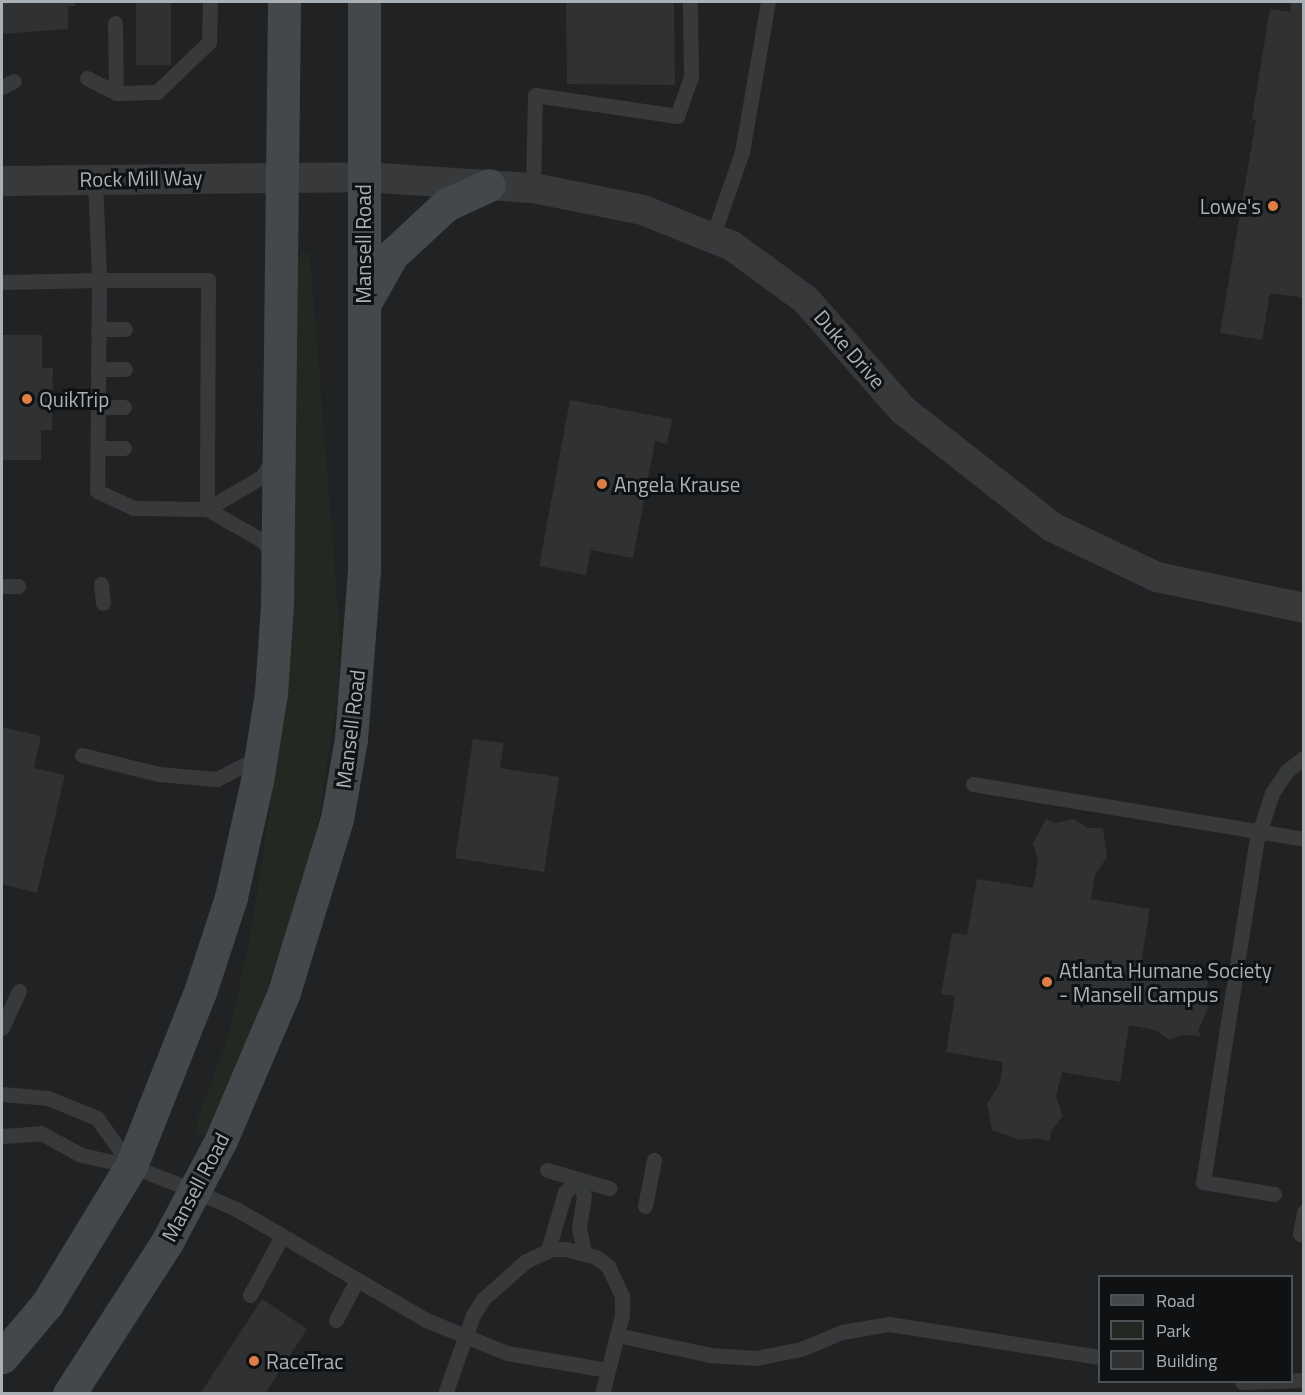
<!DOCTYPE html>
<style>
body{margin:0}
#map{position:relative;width:1305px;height:1395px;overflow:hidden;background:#151617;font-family:"Titillium Web",sans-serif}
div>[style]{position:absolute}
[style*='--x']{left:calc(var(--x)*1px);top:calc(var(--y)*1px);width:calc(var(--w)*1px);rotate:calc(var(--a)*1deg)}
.built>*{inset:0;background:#212224}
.green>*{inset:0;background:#232922}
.building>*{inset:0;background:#303133}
.lane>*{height:15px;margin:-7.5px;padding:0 7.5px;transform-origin:7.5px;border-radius:7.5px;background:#37393b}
.street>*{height:30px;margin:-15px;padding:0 15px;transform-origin:15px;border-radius:15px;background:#37393b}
.secondary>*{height:33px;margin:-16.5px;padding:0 16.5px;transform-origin:16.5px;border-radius:16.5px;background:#45484b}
.dots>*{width:16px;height:16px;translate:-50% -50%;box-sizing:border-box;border:3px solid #101112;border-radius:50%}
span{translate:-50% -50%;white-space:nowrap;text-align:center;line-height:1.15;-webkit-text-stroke:6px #101112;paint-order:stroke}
.street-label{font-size:21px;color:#a9b0b6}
.poi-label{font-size:21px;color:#a9b0b6}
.right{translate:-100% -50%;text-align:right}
.left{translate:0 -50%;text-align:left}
.frame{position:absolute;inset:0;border:3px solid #a9b0b6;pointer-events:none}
.legend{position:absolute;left:1098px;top:1275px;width:195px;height:108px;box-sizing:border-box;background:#101112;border:2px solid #4d5154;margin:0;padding:8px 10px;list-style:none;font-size:18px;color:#a9b0b6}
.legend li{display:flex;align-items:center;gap:12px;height:30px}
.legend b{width:30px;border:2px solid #4d5154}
</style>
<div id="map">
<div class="built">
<i style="clip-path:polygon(evenodd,2px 2px,1303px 2px,1303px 1393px,2px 1394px,2px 2px,1100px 1276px,1292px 1276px,1292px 1382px,1100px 1382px,1100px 1276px)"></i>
</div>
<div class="green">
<i style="clip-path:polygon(302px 253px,309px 253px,311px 268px,340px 634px,338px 694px,312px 858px,251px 1034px,205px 1135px,196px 1134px,198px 1118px,228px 1038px,249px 943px,270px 808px,276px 743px,297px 257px)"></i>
</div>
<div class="building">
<i style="clip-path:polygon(2px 2px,75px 2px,75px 6px,68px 6px,68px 29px,2px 34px)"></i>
<i style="clip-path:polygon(136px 2px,171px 2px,171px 65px,136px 65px)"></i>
<i style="clip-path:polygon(566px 2px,674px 2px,675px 85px,567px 84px)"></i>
<i style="clip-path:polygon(1291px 2px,1304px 2px,1304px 298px,1270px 293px,1262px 340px,1220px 333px,1256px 120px,1252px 119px,1270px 9px,1290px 12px)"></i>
<i style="clip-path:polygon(2px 335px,42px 335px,42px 368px,53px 368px,52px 430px,41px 430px,41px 460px,2px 460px)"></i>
<i style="clip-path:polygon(570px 400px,672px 419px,667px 444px,655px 441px,633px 558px,591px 550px,586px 575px,539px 566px)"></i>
<i style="clip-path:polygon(2px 727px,41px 736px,34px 768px,65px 775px,37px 893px,2px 884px)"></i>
<i style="clip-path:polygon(473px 739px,504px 743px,500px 768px,559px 777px,544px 872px,455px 858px)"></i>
<i style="clip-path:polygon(1046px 819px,1054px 823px,1074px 819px,1088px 828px,1103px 828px,1107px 857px,1095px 875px,1091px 899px,1150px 909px,1141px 963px,1154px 965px,1157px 970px,1182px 965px,1195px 976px,1209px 978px,1205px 995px,1208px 1008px,1198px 1031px,1201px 1036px,1181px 1035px,1170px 1040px,1155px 1030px,1129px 1025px,1120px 1082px,1062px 1072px,1056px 1096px,1063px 1116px,1051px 1131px,1050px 1141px,1035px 1138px,1020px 1140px,992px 1130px,987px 1104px,1000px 1083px,1003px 1062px,946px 1052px,955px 996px,941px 994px,952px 933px,967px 935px,977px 879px,1033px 888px,1038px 861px,1033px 844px)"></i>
<i style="clip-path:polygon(262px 1299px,307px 1329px,265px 1394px,200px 1394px)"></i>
</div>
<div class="lane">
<i style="--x:115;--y:23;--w:70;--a:89.2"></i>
<i style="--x:87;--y:78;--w:33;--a:27"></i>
<i style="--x:116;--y:93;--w:41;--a:-1.4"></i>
<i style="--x:157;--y:92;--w:72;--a:-43.9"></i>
<i style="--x:209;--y:42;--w:40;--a:-88.6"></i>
<i style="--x:2;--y:87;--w:13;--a:-27"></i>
<i style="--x:95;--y:179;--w:101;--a:87.7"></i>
<i style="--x:99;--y:280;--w:109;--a:0"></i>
<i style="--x:208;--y:280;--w:229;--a:90.3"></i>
<i style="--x:533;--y:188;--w:93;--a:-88.8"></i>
<i style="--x:535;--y:95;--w:144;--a:8.4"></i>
<i style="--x:677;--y:116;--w:41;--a:-70.3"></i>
<i style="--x:691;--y:77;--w:75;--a:-90.8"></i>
<i style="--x:712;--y:238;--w:91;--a:-70.8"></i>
<i style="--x:742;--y:152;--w:152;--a:-80.2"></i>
<i style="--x:2;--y:282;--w:97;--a:-1.2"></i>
<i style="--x:99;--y:280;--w:211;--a:90.5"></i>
<i style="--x:97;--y:491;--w:40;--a:25"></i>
<i style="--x:133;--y:508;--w:74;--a:0.8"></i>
<i style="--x:207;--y:509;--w:65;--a:-30.5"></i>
<i style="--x:263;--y:476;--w:17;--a:-62"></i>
<i style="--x:98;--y:329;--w:27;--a:0"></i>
<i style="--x:98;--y:369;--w:27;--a:0"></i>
<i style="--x:98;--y:407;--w:26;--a:0"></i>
<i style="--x:98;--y:448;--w:26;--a:0"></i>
<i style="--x:207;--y:509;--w:64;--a:29.7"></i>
<i style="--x:263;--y:541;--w:16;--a:55"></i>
<i style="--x:101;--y:584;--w:19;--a:84"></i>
<i style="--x:2;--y:586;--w:16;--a:0"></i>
<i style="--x:82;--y:755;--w:78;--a:14"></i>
<i style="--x:158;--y:774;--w:59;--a:4.8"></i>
<i style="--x:217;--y:779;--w:50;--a:-27.6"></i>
<i style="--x:973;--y:784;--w:336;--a:9.4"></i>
<i style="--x:2;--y:1028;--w:41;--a:-65.3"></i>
<i style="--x:2;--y:1094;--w:46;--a:5"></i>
<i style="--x:48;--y:1098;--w:53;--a:22.2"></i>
<i style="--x:97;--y:1118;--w:59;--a:54.7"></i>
<i style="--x:2;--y:1136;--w:39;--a:-4"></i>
<i style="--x:41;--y:1133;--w:46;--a:28.8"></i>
<i style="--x:81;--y:1155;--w:51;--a:12.4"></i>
<i style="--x:131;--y:1166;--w:69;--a:21.3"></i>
<i style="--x:195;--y:1191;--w:47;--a:23.8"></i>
<i style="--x:238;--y:1210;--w:218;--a:30.3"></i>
<i style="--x:426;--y:1320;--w:87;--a:22.2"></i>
<i style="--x:507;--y:1353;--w:102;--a:9.6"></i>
<i style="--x:547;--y:1170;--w:65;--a:16.2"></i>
<i style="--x:579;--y:1180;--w:17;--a:73"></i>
<i style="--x:584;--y:1196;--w:32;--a:99"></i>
<i style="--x:579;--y:1228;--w:25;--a:78"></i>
<i style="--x:1274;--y:1194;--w:72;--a:-170.4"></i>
<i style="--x:1203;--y:1182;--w:347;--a:-81.1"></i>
<i style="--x:1257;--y:839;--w:48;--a:-71.9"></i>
<i style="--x:1272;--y:793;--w:27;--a:-56"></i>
<i style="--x:1287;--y:771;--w:22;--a:-39"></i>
<i style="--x:645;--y:1206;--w:47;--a:-78.9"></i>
<i style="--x:1304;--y:1212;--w:22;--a:100"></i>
<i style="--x:1300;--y:1234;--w:4;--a:14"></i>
<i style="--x:548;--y:1250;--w:60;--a:-73.7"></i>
<i style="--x:565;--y:1192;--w:18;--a:-41"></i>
<i style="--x:250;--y:1295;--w:67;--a:-61.5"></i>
<i style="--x:336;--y:1320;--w:45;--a:-62.3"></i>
<i style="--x:617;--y:1335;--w:95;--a:12.1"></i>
<i style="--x:710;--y:1355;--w:46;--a:3.7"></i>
<i style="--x:756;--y:1358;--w:46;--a:-11.3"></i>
<i style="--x:801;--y:1349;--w:44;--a:-22.5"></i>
<i style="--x:842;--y:1332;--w:48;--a:-9.7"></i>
<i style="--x:889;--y:1324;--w:214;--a:8.9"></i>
<i style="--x:1242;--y:1382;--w:62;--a:-1.8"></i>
<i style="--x:445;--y:1394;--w:84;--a:-70.5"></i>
<i style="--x:473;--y:1315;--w:19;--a:-58"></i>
<i style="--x:483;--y:1299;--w:57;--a:-41.5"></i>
<i style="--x:526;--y:1261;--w:29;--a:-25"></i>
<i style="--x:552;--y:1249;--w:14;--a:0"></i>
<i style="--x:566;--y:1249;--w:31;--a:15"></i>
<i style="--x:596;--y:1257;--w:15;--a:37"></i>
<i style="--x:608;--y:1266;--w:33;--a:65"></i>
<i style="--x:622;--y:1296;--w:19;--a:90"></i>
<i style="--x:622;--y:1315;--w:81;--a:104.2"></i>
</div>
<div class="street">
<i style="--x:2;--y:181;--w:361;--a:-0.6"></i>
<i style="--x:363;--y:177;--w:170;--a:3.7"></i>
<i style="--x:533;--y:188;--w:112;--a:11.3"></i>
<i style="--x:643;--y:210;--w:96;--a:22"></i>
<i style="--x:732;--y:246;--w:92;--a:36.1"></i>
<i style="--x:806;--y:300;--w:147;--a:48.6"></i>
<i style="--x:903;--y:410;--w:189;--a:38.1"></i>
<i style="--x:1052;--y:527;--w:116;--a:25.5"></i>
<i style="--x:1157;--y:577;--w:150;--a:11.9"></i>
</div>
<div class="secondary">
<i style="--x:365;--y:303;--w:55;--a:-60.6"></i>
<i style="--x:392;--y:255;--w:74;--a:-42.8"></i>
<i style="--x:446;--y:205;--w:47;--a:-24.9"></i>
<i style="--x:2;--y:1357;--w:70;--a:-49.7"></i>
<i style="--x:47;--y:1304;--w:162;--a:-58.7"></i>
<i style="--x:131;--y:1166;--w:190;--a:-68.4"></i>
<i style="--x:201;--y:989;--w:97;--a:-71.9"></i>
<i style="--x:231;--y:897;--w:119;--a:-77.4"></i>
<i style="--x:257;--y:781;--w:89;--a:-81"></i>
<i style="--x:271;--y:693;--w:89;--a:-86.1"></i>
<i style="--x:277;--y:604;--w:602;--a:-89.33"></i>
<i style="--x:69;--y:1394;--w:181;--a:-57.2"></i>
<i style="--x:167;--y:1242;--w:115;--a:-62.1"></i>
<i style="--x:221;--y:1140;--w:161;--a:-66.9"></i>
<i style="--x:284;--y:992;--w:181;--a:-73"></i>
<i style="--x:337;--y:819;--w:81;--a:-80.1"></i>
<i style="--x:351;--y:739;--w:169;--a:-85.6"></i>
<i style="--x:364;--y:571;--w:569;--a:-90"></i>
</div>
<div class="dots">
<i style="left:1273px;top:206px;background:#de7e46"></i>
<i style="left:27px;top:399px;background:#de7e46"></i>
<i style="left:602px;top:484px;background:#de7e46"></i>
<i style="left:1047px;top:982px;background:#de7e46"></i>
<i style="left:254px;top:1361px;background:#de7e46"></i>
</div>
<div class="street-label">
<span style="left:141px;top:178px;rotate:-1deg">Rock Mill Way</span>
<span style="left:363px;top:244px;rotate:-90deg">Mansell Road</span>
<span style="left:850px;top:349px;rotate:49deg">Duke Drive</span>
<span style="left:350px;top:729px;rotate:-83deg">Mansell Road</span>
<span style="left:195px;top:1187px;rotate:-62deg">Mansell Road</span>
</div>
<div class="poi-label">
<span class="right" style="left:1261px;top:206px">Lowe's</span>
<span class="left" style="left:39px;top:399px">QuikTrip</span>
<span class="left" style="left:614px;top:484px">Angela Krause</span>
<span class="left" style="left:1059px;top:982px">Atlanta Humane Society<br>- Mansell Campus</span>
<span class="left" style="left:266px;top:1361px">RaceTrac</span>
</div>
<div class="frame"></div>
<ul class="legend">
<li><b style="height:8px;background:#45484b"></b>Road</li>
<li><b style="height:16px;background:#232922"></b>Park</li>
<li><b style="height:16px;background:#303133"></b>Building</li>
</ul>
</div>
